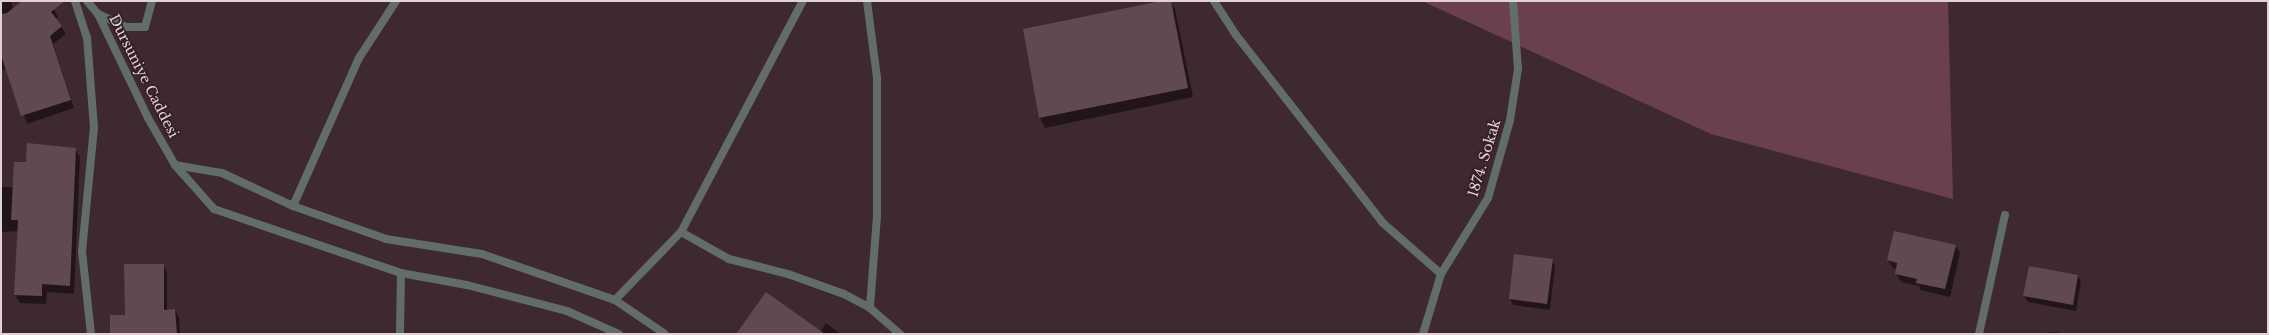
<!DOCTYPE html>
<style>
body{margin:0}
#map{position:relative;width:2269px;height:335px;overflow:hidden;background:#3e292e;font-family:"Libre Baskerville",serif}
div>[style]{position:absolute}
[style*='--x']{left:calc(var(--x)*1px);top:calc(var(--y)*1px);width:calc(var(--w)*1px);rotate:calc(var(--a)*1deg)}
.green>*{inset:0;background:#69404b}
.shadow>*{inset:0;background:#0007}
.building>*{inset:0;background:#614a4f}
.minor>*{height:8px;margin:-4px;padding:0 4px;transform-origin:4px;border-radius:4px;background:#626d69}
.tertiary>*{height:8px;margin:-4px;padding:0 4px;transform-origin:4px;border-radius:4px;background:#626d69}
span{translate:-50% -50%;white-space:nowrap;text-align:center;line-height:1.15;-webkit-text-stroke:3.5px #341f24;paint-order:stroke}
.street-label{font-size:14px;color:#e1d2d5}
.frame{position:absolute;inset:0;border:2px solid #e1d2d5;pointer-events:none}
</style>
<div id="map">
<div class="green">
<i style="clip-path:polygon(1422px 1px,1948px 1px,1953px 199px,1711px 134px)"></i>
</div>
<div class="shadow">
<i style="clip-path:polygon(1px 1px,11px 1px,13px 9px,23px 1px,47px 1px,54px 9px,58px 17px,56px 19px,66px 34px,53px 44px,74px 108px,27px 124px,7px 69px,1px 70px)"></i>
<i style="clip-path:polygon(1170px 1px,1175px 9px,1193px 97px,1045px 128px,1040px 118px,1024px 30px)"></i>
<i style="clip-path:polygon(75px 149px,80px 157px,74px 294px,47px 292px,46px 304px,20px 303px,15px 295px,18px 231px,1px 232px,1px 187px,14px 187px,27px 163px)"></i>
<i style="clip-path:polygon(1955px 245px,1960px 253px,1950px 297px,1921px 290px,1919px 286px,1901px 282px,1896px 274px,1897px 269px,1893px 268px,1888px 260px)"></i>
<i style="clip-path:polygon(1515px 255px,1552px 260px,1555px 265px,1550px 310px,1513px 305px,1510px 299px)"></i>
<i style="clip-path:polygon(163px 265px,167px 272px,167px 311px,175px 310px,179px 318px,180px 334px,111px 334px)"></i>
<i style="clip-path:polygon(2078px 276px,2081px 282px,2076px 311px,2028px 302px,2024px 296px)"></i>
<i style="clip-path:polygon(826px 323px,841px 334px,737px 334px,820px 332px)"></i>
<i style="clip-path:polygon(2057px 332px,2059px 334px,2028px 334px)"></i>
</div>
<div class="building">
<i style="clip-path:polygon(22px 1px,65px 1px,51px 12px,62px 26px,50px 36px,71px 100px,21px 116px,1px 55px,1px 14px,7px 13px)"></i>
<i style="clip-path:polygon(1161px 1px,1171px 1px,1188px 88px,1039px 118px,1023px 29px)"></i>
<i style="clip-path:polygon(27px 143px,76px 148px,70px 286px,42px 284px,42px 296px,14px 295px,18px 220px,11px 220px,14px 162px,26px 162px)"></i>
<i style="clip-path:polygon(1894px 231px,1956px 245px,1945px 289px,1916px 283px,1917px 279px,1895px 274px,1897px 263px,1887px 260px)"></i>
<i style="clip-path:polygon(1514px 254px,1553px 259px,1547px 304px,1509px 299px)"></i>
<i style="clip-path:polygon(124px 264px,164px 264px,164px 310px,175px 309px,177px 334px,110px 334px,110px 315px,125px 315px)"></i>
<i style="clip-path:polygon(2029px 266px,2078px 275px,2073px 305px,2023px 296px)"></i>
<i style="clip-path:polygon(766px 292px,825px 334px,736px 334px)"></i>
</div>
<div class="minor">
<i style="--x:75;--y:1;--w:38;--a:72"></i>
<i style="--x:87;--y:37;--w:90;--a:85.6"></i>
<i style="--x:94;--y:127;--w:125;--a:95.5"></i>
<i style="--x:82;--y:251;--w:83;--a:83.8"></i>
<i style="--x:867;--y:1;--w:78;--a:82.6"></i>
<i style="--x:877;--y:78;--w:138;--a:90"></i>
<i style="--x:877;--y:216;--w:92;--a:94.4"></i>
<i style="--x:1214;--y:1;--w:40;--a:57.1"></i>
<i style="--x:1236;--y:35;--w:239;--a:52"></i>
<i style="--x:1383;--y:223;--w:77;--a:41.3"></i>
<i style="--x:98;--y:14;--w:31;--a:25"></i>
<i style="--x:126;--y:27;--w:19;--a:0"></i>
<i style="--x:145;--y:27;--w:27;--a:-75"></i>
<i style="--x:293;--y:206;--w:162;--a:-66"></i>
<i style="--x:359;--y:58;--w:68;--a:-57"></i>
<i style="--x:681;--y:232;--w:55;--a:29.4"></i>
<i style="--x:729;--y:259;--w:61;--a:14.3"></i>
<i style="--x:788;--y:274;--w:59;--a:19.7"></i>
<i style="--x:844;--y:294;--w:30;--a:28"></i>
<i style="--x:870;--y:308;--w:40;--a:41"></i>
<i style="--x:615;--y:300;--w:95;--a:-45.9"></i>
<i style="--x:681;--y:232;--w:261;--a:-62.2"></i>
<i style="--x:400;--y:334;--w:61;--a:-89.1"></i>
<i style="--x:1423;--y:334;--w:63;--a:-73.3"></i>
<i style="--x:1441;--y:274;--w:89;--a:-58.3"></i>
<i style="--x:1488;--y:198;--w:81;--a:-74.2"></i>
<i style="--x:1510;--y:120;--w:52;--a:-81.1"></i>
<i style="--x:1518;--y:69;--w:68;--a:-94.2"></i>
<i style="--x:1979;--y:334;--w:122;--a:-77.7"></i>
</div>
<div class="tertiary">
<i style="--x:87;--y:1;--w:17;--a:50"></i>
<i style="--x:98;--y:14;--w:115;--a:64.3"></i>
<i style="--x:148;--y:118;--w:54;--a:60.1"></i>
<i style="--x:175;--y:165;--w:59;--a:48.4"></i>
<i style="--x:214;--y:209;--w:198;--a:18.9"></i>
<i style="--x:401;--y:273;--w:67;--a:10.3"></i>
<i style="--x:467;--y:285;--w:103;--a:14.6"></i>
<i style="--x:567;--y:311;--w:57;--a:23.9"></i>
<i style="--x:175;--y:165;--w:48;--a:9.7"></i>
<i style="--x:222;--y:173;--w:78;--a:24.9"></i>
<i style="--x:293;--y:206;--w:99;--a:19.5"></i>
<i style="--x:386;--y:239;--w:97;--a:8.9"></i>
<i style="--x:482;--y:254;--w:141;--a:19.1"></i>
<i style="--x:615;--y:300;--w:60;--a:34.2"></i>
</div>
<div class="street-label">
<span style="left:144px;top:76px;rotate:63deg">Dursuniye Caddesi</span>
<span style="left:1484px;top:158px;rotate:-73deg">1874. Sokak</span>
</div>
<div class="frame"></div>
</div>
